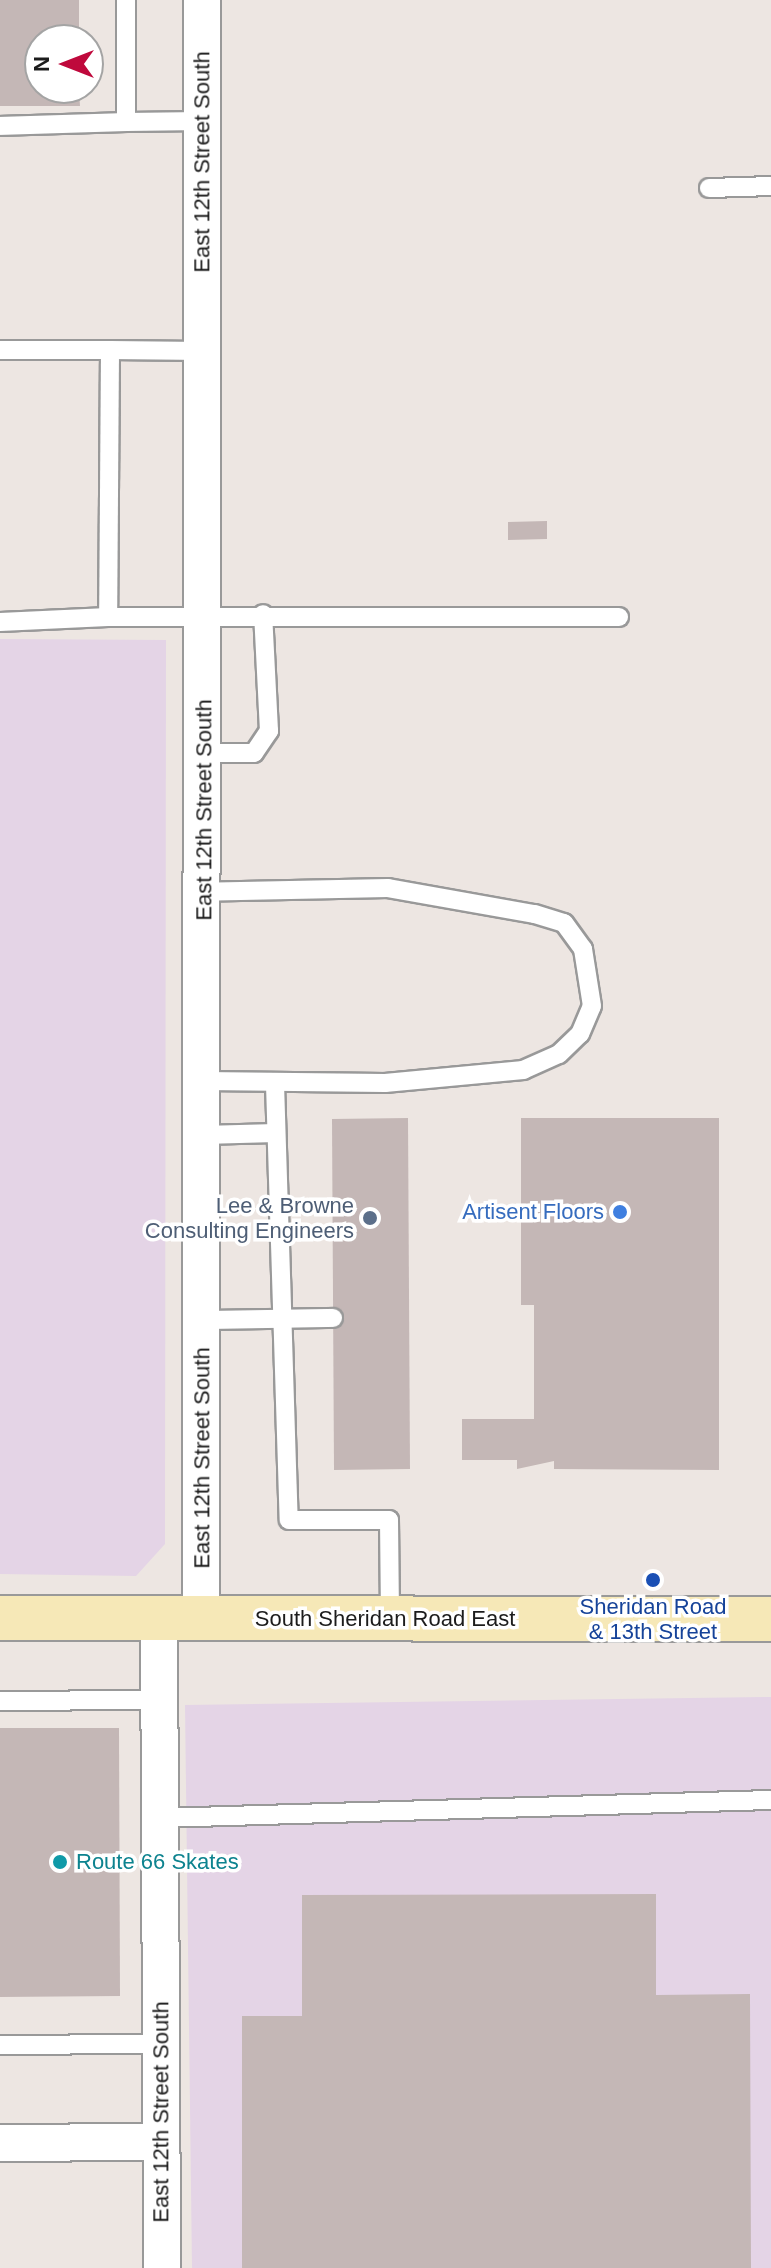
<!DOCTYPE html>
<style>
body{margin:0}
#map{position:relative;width:771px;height:2268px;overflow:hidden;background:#ede6e2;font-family:Helvetica,sans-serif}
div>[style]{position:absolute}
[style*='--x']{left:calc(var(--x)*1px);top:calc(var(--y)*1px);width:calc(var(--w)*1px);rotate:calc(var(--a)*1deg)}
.industrial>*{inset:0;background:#e4d4e6}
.building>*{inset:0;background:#c4b7b6}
.roads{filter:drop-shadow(2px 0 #999) drop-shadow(-2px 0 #999) drop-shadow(0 2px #999) drop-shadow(0 -2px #999)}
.service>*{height:18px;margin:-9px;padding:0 9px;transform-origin:9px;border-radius:9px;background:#fff}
.minor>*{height:36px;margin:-18px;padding:0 18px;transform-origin:18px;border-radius:18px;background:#fff}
.secondary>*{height:44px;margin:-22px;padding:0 22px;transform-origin:22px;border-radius:22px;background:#f6e8b7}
.dots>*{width:22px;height:22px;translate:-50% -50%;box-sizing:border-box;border:4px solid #fff;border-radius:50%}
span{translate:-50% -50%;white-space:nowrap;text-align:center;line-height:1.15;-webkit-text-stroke:7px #fff;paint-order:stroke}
.street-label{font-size:22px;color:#1c1c1c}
.service-label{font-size:22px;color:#4e5e75}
.right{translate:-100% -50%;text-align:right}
.shop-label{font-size:22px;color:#366cbe}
.transit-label{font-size:22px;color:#164399}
.culture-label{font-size:22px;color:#0d838f}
.left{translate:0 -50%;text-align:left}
.north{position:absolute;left:24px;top:24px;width:80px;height:80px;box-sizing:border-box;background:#fff;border:2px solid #a4a4a4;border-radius:50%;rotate:270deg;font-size:22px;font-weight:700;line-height:32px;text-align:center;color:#1c1c1c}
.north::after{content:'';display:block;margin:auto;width:28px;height:36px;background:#bf093c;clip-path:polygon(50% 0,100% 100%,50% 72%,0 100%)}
</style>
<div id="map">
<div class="industrial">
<i style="clip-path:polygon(0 639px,166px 640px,165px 1544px,136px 1576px,0 1574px)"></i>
<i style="clip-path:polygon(771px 1697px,771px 2268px,192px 2268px,185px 1705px)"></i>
</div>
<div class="building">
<i style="clip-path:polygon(0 0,79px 0,79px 40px,40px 40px,40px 88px,79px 88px,80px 106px,0 106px)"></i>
<i style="clip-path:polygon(547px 521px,547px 539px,508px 540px,508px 522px)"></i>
<i style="clip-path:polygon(408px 1118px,410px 1469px,334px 1470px,332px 1119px)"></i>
<i style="clip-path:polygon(521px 1118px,719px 1118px,719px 1470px,554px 1469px,554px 1461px,517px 1469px,517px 1460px,462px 1460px,462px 1419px,534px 1419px,534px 1305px,521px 1305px)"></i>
<i style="clip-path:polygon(0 1728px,119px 1728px,120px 1996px,0 1997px)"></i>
<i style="clip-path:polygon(656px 1894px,656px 1995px,750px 1994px,751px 2268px,242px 2268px,242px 2016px,302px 2016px,302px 1895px)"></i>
</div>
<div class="roads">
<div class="service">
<i style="--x:126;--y:0;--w:122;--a:90"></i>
<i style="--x:126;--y:122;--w:76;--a:-0.8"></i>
<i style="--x:0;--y:126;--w:126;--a:-1.8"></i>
<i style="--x:709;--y:188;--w:62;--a:-1.8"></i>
<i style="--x:0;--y:350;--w:110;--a:0"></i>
<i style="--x:203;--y:351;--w:93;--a:-179.4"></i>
<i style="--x:110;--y:350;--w:267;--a:90.4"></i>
<i style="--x:108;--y:617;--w:511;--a:0"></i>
<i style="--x:0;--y:622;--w:108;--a:-2.7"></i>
<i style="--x:206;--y:753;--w:48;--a:0"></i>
<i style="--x:254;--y:753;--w:27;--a:-56"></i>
<i style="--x:269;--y:731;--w:117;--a:-92.9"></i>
<i style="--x:203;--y:1081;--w:182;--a:0.6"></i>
<i style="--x:385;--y:1083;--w:139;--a:-5.4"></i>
<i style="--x:523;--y:1070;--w:39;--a:-24"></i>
<i style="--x:559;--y:1054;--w:29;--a:-44"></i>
<i style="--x:580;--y:1034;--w:30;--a:-67"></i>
<i style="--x:592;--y:1006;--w:58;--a:-99"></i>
<i style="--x:583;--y:949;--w:32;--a:-126"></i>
<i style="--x:564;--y:923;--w:31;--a:-163"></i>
<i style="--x:534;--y:914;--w:148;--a:-169.9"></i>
<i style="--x:388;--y:888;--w:184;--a:178.8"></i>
<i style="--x:275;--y:1084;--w:436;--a:88.2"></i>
<i style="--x:289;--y:1520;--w:100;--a:0"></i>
<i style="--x:389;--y:1520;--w:99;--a:89.4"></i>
<i style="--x:203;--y:1135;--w:73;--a:-1.6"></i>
<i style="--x:202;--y:1320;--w:131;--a:-0.9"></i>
<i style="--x:0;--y:1701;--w:158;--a:-0.4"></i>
<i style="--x:160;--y:1818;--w:611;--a:-1.69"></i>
<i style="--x:0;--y:2045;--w:161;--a:-0.4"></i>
</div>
<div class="minor">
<i style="--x:201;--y:1619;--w:1619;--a:-89.96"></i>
<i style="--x:159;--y:1620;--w:648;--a:89.73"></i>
<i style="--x:0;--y:2143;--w:161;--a:-0.4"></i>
</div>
<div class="secondary">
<i style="--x:0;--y:1618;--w:771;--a:0.07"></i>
</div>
</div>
<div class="dots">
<i style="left:620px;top:1212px;background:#3f7fe0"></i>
<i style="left:370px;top:1218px;background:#5c6f8a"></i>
<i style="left:653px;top:1580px;background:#1a4fb4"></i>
<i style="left:60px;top:1862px;background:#0f9aa8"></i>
</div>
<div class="street-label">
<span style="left:202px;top:162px;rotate:-90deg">East 12th Street South</span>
<span style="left:204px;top:810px;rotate:-90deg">East 12th Street South</span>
<span style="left:202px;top:1458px;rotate:-90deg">East 12th Street South</span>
<span style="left:385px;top:1619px">South Sheridan Road East</span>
<span style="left:161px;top:2112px;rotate:-90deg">East 12th Street South</span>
</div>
<div class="service-label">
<span class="right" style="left:354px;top:1218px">Lee &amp; Browne<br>Consulting Engineers</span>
</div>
<div class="shop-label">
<span class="right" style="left:604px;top:1212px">Artisent Floors</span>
</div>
<div class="transit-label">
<span style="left:653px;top:1619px">Sheridan Road<br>&amp; 13th Street</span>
</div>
<div class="culture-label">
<span class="left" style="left:76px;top:1862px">Route 66 Skates</span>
</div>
<div class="north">N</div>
</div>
